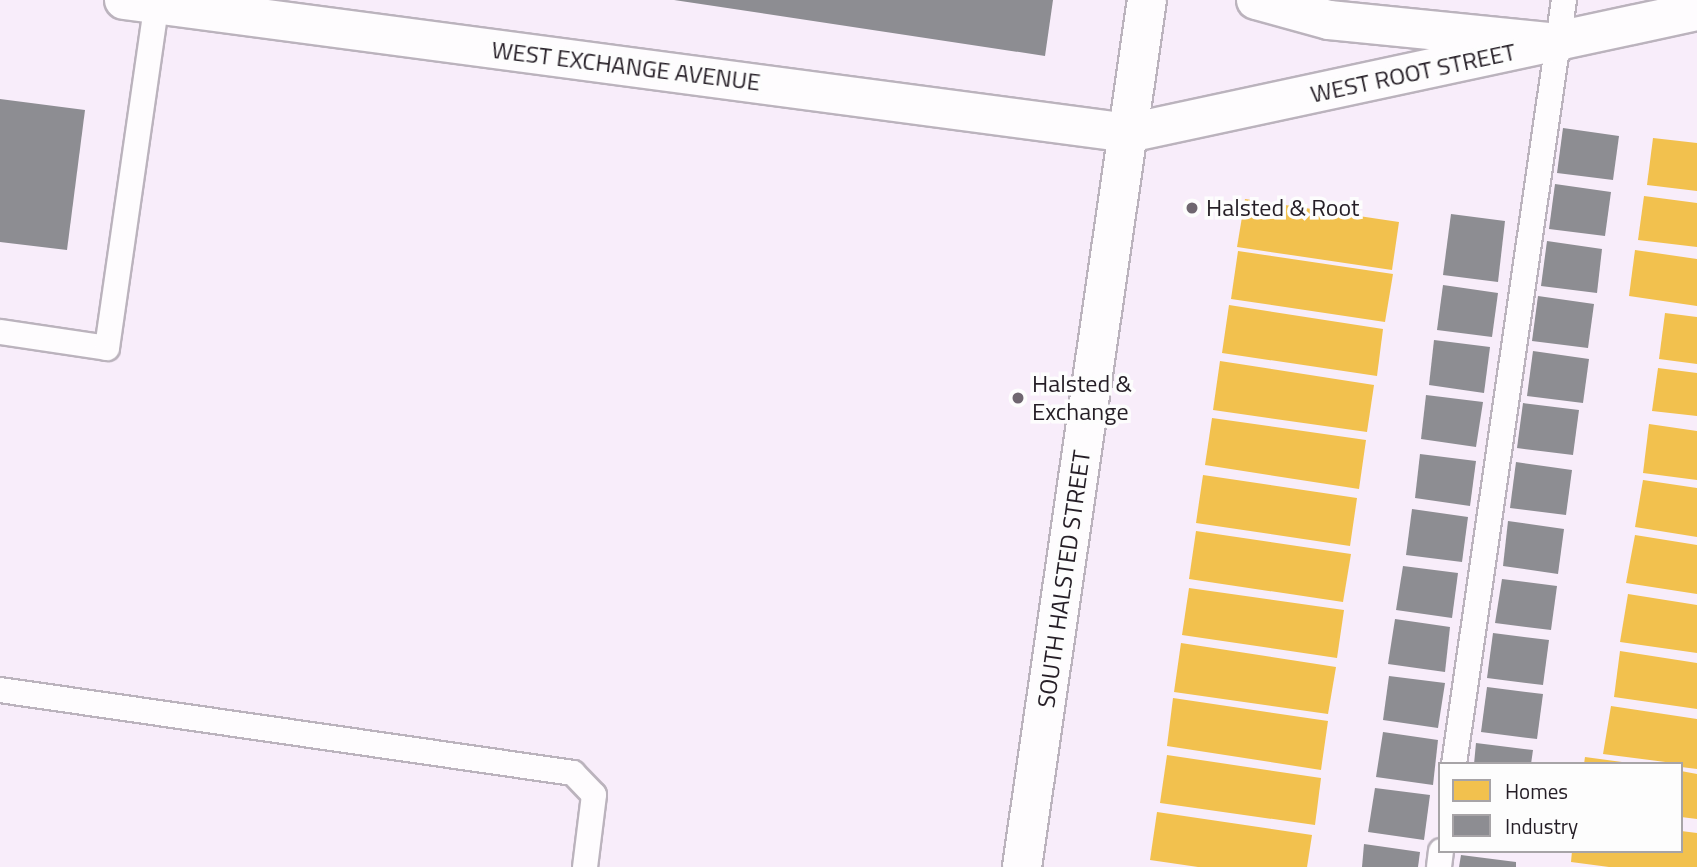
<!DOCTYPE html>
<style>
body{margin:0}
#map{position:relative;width:1697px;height:867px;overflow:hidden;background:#f8edfa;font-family:"Titillium Web",sans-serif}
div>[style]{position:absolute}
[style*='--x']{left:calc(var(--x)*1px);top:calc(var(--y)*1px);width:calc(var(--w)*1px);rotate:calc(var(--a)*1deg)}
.homes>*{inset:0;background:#f2c14e}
.industry>*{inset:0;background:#8d8d92}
.roads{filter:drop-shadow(2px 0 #bbb3bd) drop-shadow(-2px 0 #bbb3bd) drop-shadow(0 2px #bbb3bd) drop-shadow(0 -2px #bbb3bd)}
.service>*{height:24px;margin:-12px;padding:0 12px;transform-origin:12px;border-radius:12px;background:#fefcfe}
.tertiary>*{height:38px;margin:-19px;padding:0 19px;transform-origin:19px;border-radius:19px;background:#fefcfe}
.secondary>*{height:38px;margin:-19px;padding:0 19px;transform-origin:19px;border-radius:19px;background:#fefcfe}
.dots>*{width:19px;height:19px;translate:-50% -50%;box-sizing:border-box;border:4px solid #fdfdfd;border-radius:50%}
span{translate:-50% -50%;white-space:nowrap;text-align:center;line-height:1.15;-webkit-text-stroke:7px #fdfdfd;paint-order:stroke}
.street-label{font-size:24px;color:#251e26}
.poi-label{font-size:24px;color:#251e26}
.left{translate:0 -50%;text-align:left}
.legend{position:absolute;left:1438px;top:762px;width:245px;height:91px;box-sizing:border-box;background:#fdfdfd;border:2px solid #a7a4a7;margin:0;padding:9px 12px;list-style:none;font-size:21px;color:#251e26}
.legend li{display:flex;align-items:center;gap:14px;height:35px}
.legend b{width:35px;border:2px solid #a7a4a7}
</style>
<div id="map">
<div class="homes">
<i style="clip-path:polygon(1653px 138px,1697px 143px,1697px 191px,1647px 185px)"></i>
<i style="clip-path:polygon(1644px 196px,1697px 203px,1697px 247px,1638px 240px)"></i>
<i style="clip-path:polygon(1245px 199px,1399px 222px,1392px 270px,1237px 247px)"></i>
<i style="clip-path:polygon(1635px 250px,1697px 259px,1697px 306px,1629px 296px)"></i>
<i style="clip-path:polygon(1238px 251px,1393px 274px,1385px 322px,1231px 299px)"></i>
<i style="clip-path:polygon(1229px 305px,1383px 329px,1377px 376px,1222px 353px)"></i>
<i style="clip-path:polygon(1665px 313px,1697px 317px,1697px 364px,1659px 359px)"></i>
<i style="clip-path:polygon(1220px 361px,1374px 385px,1367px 432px,1213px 410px)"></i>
<i style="clip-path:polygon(1658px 368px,1697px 373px,1697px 416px,1652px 411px)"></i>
<i style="clip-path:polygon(1212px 418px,1366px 440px,1359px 489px,1205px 465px)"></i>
<i style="clip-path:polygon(1649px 424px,1697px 431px,1697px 480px,1643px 473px)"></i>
<i style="clip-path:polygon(1203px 475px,1357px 498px,1350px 546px,1196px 523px)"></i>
<i style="clip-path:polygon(1643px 480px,1697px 488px,1697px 537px,1635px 527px)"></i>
<i style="clip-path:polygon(1196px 531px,1351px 554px,1343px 602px,1189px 579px)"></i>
<i style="clip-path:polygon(1635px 535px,1697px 545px,1697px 594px,1626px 583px)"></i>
<i style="clip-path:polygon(1189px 588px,1344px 610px,1337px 658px,1182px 635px)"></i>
<i style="clip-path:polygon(1628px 594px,1697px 605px,1697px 653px,1620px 642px)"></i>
<i style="clip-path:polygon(1181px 643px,1336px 667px,1328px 714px,1174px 692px)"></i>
<i style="clip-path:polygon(1620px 651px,1697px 663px,1697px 709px,1614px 697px)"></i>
<i style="clip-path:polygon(1173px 698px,1328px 721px,1321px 770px,1167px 746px)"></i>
<i style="clip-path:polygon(1611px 706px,1697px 719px,1697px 769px,1681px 767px,1681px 764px,1603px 754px)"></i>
<i style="clip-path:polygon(1167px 755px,1321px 778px,1315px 825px,1160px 803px)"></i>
<i style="clip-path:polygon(1585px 757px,1622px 762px,1622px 764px,1584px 764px)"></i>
<i style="clip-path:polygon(1681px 771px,1697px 774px,1697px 819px,1681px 817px)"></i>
<i style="clip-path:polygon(1157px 812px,1312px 835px,1307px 867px,1198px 867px,1150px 860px)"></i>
<i style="clip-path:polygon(1681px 831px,1697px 833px,1697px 867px,1609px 867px,1571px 862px,1572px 851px,1681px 851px)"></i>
</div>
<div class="industry">
<i style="clip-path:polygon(674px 0,1053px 0,1045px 56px)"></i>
<i style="clip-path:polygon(0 99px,85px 110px,67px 250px,0 242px)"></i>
<i style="clip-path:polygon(1563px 128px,1619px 136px,1613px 180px,1557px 173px)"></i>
<i style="clip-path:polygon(1555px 184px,1611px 192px,1605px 236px,1549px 229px)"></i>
<i style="clip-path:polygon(1451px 214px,1505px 221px,1498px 282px,1443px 275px)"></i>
<i style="clip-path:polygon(1547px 241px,1602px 249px,1597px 293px,1541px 286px)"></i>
<i style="clip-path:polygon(1443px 285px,1498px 293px,1492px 337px,1437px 330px)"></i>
<i style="clip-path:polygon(1538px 296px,1594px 304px,1588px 348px,1532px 341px)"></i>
<i style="clip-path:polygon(1434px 340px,1490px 347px,1484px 393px,1429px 385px)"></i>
<i style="clip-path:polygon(1533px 351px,1589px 359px,1583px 403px,1527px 396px)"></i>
<i style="clip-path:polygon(1426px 395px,1483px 402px,1476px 447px,1421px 439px)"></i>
<i style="clip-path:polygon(1523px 403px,1579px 410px,1573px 455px,1517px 448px)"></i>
<i style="clip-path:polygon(1420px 454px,1476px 461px,1470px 506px,1415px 498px)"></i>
<i style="clip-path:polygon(1516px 462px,1572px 470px,1566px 515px,1510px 508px)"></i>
<i style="clip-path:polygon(1412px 509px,1468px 517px,1462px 562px,1406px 555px)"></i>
<i style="clip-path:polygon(1508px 521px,1564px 529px,1558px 574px,1503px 566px)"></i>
<i style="clip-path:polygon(1403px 566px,1458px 573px,1452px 618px,1396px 610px)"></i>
<i style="clip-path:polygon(1502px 579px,1557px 586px,1551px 630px,1495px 623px)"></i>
<i style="clip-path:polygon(1395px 619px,1450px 627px,1445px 672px,1388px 664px)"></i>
<i style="clip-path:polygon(1493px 633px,1549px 640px,1543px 685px,1487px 678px)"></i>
<i style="clip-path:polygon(1389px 676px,1445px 683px,1438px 728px,1383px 720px)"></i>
<i style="clip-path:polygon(1487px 687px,1543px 694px,1537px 739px,1481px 732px)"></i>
<i style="clip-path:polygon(1383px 732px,1438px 740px,1433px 785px,1376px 777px)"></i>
<i style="clip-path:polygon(1476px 743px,1533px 750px,1531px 764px,1474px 764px)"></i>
<i style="clip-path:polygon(1375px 788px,1430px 795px,1424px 840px,1368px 832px)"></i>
<i style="clip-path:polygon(1364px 844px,1420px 852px,1418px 867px,1362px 867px)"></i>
<i style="clip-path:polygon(1461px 855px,1516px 862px,1516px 867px,1459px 867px)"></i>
</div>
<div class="roads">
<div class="service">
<i style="--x:0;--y:332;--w:108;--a:8.5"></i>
<i style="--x:107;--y:348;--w:352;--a:-81.8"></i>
<i style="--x:0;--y:690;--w:579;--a:8.24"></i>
<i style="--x:573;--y:773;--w:30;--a:46"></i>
<i style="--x:594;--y:795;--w:73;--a:97.1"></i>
<i style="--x:1454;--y:764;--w:772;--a:-81.81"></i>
<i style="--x:1439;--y:867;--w:16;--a:-83"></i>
</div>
<div class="tertiary">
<i style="--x:124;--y:0;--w:1014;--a:7.54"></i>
<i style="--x:1129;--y:133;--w:581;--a:-12.12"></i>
</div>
<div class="secondary">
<i style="--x:1256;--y:0;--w:76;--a:15.3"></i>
<i style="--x:1329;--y:20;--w:230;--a:5.7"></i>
<i style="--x:1022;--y:867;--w:876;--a:-81.8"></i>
</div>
</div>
<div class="dots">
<i style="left:1192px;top:208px;background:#6f6670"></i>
<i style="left:1018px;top:398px;background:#6f6670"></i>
</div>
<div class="street-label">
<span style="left:626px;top:66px;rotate:7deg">WEST EXCHANGE AVENUE</span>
<span style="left:1413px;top:73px;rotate:-12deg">WEST ROOT STREET</span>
<span style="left:1064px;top:579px;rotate:-82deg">SOUTH HALSTED STREET</span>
</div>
<div class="poi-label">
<span class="left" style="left:1206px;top:208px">Halsted &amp; Root</span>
<span class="left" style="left:1032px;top:398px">Halsted &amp;<br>Exchange</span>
</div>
<ul class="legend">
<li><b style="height:19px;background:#f2c14e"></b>Homes</li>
<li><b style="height:19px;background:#8d8d92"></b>Industry</li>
</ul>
</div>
